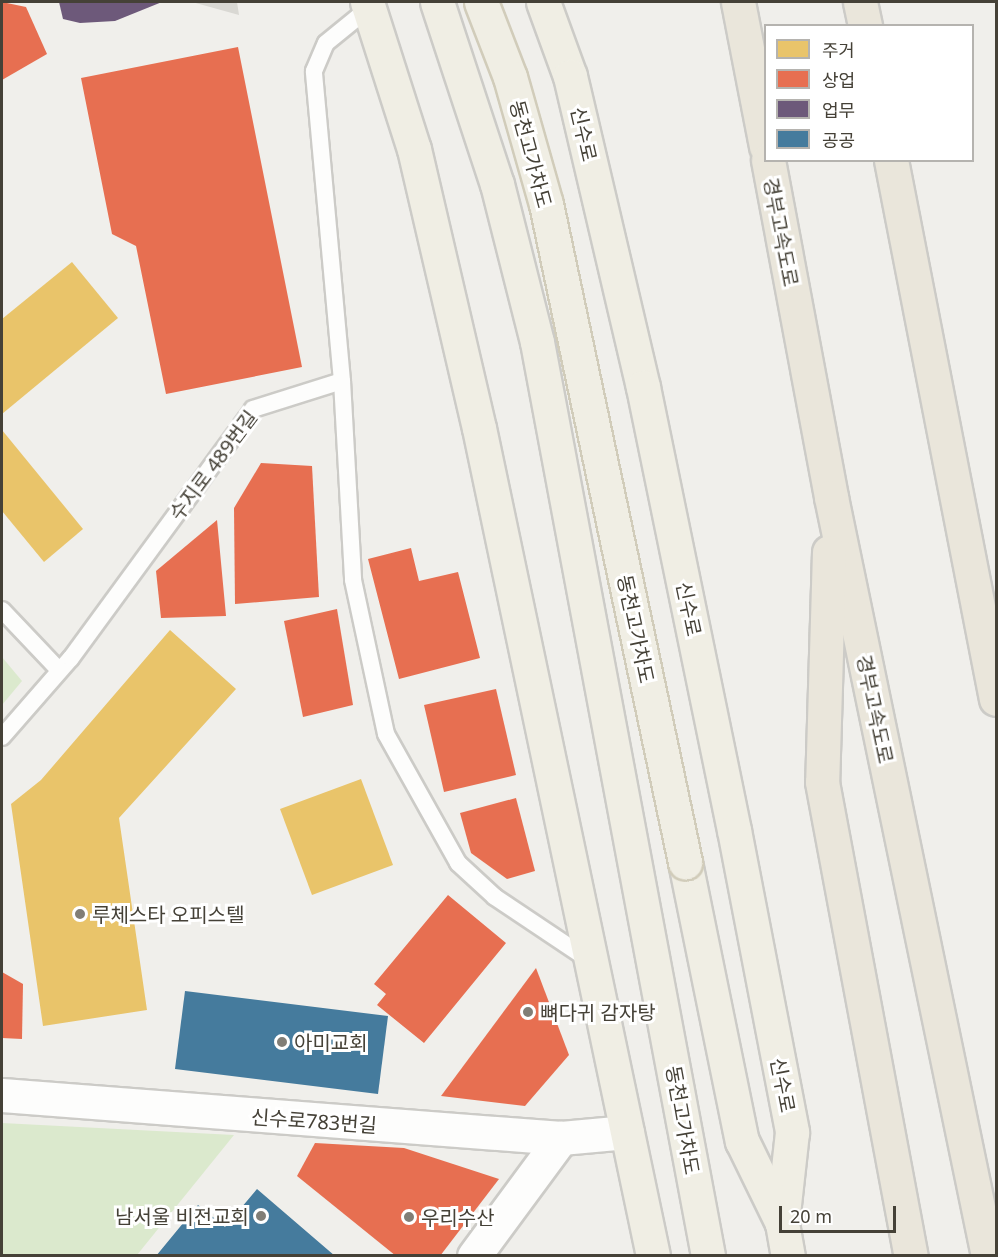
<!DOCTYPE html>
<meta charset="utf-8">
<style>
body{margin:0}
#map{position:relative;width:998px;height:1257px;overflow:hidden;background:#f0efeb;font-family:"Noto Sans","Noto Sans KR",sans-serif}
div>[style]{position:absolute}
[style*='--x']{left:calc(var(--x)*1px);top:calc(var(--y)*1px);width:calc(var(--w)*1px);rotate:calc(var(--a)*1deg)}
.green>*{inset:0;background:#dbe9cd}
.homes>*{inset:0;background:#e9c46a}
.shops>*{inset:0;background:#e76f51}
.offices>*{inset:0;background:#6d597a}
.public>*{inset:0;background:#457b9d}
.building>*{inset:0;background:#d9d8d3}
.roads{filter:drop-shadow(2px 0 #cccbc7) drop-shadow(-2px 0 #cccbc7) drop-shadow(0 2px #cccbc7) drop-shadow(0 -2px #cccbc7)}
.service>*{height:16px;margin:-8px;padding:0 8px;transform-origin:8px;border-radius:8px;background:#fdfdfc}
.minor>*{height:33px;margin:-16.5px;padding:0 16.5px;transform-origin:16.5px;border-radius:16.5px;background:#fdfdfc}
.primary>*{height:33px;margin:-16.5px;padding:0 16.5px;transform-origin:16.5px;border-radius:16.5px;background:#f0eee4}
.motorway>*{height:33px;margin:-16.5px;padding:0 16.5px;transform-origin:16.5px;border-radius:16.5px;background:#eae6db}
.bridges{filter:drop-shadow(2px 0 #d1ccba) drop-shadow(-2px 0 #d1ccba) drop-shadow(0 2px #d1ccba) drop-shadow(0 -2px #d1ccba)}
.primary-bridge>*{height:33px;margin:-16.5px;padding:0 16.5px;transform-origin:16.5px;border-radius:16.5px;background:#f0eee4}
.dots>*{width:16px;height:16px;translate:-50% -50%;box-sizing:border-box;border:3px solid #fff;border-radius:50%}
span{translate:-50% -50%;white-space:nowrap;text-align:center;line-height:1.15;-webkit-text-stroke:6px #fff;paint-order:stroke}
.street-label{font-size:20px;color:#454137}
.poi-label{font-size:20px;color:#454137}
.left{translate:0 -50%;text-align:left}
.right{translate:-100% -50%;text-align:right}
.frame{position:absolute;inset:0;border:3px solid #454137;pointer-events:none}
.legend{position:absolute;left:764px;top:24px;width:210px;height:138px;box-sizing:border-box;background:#fff;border:2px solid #b5b3af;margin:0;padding:8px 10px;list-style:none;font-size:18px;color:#454137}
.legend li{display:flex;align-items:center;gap:12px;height:30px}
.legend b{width:30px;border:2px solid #b5b3af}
.scale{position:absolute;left:779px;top:1206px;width:117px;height:27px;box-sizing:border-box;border:3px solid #454137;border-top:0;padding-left:8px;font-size:18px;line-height:21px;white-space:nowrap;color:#454137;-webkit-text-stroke:4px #fff;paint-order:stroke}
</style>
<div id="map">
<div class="green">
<i style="clip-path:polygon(2px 657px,22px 681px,2px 705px)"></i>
<i style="clip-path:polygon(2px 1123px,234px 1135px,137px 1255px,2px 1255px)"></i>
</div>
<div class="homes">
<i style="clip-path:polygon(72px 262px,118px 318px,2px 414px,2px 319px)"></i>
<i style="clip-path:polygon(2px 430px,83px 529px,44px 562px,2px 511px)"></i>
<i style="clip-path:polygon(170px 630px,236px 689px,119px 818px,147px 1010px,43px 1026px,11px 804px,41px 780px)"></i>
<i style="clip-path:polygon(361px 779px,393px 865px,312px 895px,280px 809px)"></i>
</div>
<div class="shops">
<i style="clip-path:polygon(2px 2px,26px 7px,47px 54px,2px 80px)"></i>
<i style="clip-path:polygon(238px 47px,302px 367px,166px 394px,136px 246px,112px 234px,81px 78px)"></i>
<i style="clip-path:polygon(261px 463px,312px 466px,319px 597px,235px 604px,234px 508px)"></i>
<i style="clip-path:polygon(217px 520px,226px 616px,161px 618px,156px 571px)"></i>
<i style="clip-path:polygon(411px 548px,419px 581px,458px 572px,480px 658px,399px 679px,368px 559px)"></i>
<i style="clip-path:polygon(337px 609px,353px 705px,303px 717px,284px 621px)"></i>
<i style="clip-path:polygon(496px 689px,516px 775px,444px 792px,424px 705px)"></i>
<i style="clip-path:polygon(516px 798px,535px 871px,507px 879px,471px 853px,460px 813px)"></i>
<i style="clip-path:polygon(448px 895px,506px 943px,424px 1043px,377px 1005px,386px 994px,374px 984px)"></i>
<i style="clip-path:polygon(536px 968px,569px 1055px,525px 1106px,441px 1096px)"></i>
<i style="clip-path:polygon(2px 972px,23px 984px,22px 1039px,2px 1038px)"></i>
<i style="clip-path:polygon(315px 1143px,404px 1148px,499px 1179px,440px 1256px,396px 1256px,297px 1176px)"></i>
</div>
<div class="offices">
<i style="clip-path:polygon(59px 2px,162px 2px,115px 21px,80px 23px,63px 19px)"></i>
</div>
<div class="public">
<i style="clip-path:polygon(185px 991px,388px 1016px,378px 1094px,175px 1069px)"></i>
<i style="clip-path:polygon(257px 1189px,335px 1256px,156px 1256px,198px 1205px,225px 1227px)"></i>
</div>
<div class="building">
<i style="clip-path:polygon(192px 2px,237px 2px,239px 15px)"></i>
</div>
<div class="roads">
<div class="service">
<i style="--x:342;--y:381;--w:199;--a:86.8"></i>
<i style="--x:353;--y:580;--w:157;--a:77.9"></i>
<i style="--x:386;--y:734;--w:148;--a:60.8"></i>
<i style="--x:458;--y:863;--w:50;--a:42.6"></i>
<i style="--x:495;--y:897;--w:113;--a:33.8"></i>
<i style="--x:2;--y:610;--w:83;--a:46.5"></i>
<i style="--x:2;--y:737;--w:105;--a:-48.9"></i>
<i style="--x:71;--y:658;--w:308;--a:-53.8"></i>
<i style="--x:253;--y:409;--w:93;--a:-17.5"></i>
<i style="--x:342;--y:381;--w:311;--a:-95.2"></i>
<i style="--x:314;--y:71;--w:30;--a:-67"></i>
<i style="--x:326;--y:43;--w:55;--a:-39.1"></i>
</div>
<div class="minor">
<i style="--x:2;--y:1095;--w:561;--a:4.4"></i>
<i style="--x:561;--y:1138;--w:66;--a:-5.2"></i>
<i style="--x:474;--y:1256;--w:147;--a:-53.6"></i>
</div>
<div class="primary">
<i style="--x:367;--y:2;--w:154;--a:72.3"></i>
<i style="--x:414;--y:149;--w:286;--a:76.9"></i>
<i style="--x:479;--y:428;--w:846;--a:78.13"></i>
<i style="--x:437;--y:2;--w:192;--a:71.8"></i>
<i style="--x:497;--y:184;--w:163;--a:75.8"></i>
<i style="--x:537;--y:342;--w:930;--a:79.4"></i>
<i style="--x:543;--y:2;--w:79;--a:70"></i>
<i style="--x:570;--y:76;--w:319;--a:76.8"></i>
<i style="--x:643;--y:387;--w:452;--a:78.4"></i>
<i style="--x:734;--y:830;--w:308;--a:79.1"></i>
<i style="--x:792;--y:1132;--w:92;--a:96.3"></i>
<i style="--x:685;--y:862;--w:285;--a:78.5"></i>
<i style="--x:742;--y:1141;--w:91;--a:64"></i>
<i style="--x:782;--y:1223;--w:34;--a:80"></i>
</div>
<div class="motorway">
<i style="--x:738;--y:2;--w:147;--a:79"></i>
<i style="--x:860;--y:2;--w:25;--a:78"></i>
<i style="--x:768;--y:160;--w:343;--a:79.4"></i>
<i style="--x:831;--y:497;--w:775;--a:78.31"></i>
<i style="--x:891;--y:160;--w:549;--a:78.98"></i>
<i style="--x:829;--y:552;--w:230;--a:91.7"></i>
<i style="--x:822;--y:782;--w:482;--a:79.4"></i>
</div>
</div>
<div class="bridges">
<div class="primary-bridge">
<i style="--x:481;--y:2;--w:80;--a:68.9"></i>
<i style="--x:510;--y:77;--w:132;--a:74.2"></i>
<i style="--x:546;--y:204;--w:673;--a:78.07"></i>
</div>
</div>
<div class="dots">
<i style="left:80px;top:914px;background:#817e76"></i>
<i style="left:528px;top:1012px;background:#817e76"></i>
<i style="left:282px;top:1042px;background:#817e76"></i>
<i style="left:261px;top:1216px;background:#817e76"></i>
<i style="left:409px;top:1217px;background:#817e76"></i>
</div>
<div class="street-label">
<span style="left:584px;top:134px;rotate:77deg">신수로</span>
<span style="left:531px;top:154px;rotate:75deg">동천고가차도</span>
<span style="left:781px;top:232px;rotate:79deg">경부고속도로</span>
<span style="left:213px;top:465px;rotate:-53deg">수지로 489번길</span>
<span style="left:689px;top:609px;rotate:78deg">신수로</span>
<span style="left:636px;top:629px;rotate:78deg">동천고가차도</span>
<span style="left:875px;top:709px;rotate:78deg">경부고속도로</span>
<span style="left:783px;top:1085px;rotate:79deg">신수로</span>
<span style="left:683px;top:1120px;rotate:80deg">동천고가차도</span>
<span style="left:314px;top:1121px;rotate:4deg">신수로783번길</span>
</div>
<div class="poi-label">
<span class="left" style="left:92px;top:914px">루체스타 오피스텔</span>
<span class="left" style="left:540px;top:1012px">뼈다귀 감자탕</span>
<span class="left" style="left:294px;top:1042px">아미교회</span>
<span class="right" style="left:249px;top:1216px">남서울 비전교회</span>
<span class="left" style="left:421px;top:1217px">우리수산</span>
</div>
<div class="frame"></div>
<ul class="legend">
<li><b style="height:16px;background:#e9c46a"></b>주거</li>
<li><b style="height:16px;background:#e76f51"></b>상업</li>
<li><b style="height:16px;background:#6d597a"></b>업무</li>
<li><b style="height:16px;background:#457b9d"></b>공공</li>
</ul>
<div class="scale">20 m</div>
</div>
